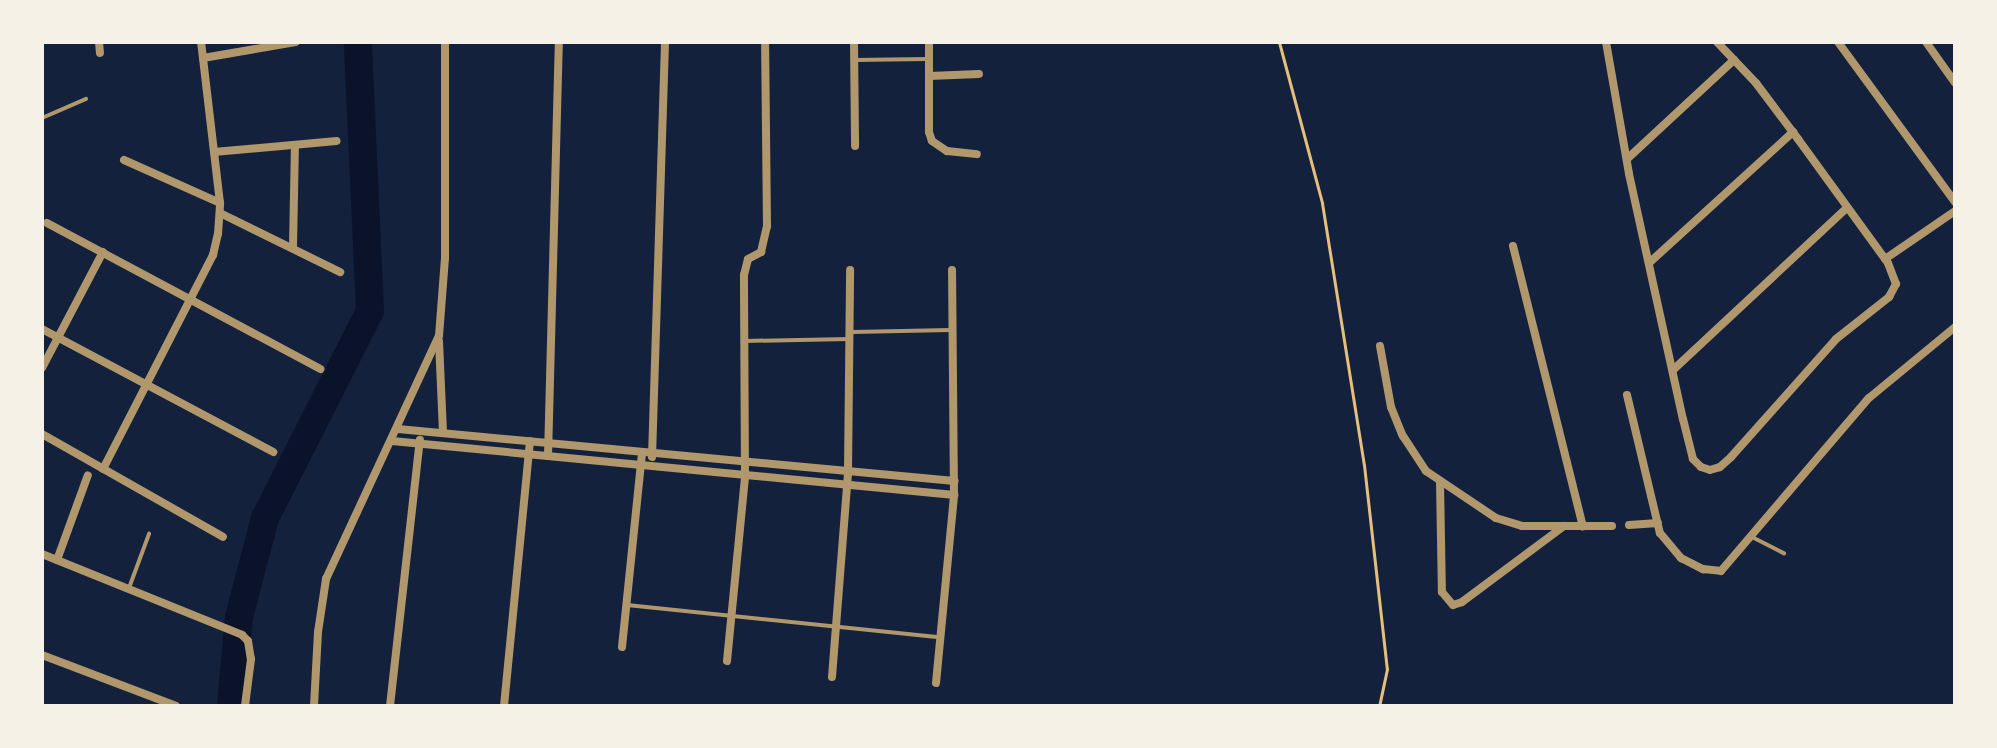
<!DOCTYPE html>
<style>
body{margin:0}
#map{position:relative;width:1997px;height:748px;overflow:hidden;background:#14213d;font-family:Karla,sans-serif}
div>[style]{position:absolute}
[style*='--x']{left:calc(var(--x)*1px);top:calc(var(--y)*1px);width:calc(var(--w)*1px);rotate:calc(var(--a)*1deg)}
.river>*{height:28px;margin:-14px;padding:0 14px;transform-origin:14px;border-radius:14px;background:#0b132b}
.path>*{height:3px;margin:-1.5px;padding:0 1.5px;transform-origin:1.5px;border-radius:1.5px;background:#e5c07b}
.service>*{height:4px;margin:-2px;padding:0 2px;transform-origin:2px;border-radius:2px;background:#b1986c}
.minor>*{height:8px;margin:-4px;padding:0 4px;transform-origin:4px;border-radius:4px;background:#b1986c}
span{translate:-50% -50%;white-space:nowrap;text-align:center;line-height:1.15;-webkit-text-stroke:8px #f6f1e7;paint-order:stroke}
.frame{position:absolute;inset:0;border:44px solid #f6f1e7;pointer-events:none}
</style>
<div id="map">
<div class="river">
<i style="--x:231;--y:706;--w:89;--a:-84.9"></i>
<i style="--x:239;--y:617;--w:102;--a:-75.3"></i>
<i style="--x:265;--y:518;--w:232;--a:-63.1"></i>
<i style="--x:370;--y:311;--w:269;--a:-92.6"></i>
</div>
<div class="path">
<i style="--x:1279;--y:42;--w:167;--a:75"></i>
<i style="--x:1322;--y:203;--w:265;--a:80.9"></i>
<i style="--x:1364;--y:465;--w:205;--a:83.6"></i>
<i style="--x:1387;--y:669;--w:38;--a:102"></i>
</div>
<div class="service">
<i style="--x:855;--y:60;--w:72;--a:-0.8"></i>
<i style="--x:42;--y:118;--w:48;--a:-23.4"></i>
<i style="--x:42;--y:163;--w:8;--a:90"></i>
<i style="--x:852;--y:332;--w:99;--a:-1.2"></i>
<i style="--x:744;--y:341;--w:105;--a:-1.1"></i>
<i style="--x:1752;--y:537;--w:36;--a:27"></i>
<i style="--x:129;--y:588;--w:58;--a:-69.7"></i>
<i style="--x:627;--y:605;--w:314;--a:5.9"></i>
</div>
<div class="minor">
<i style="--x:99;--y:42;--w:11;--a:85"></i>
<i style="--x:854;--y:42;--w:104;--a:89.4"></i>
<i style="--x:929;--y:42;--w:90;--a:90"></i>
<i style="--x:929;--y:132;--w:9;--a:72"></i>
<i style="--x:932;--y:141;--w:18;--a:34"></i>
<i style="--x:947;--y:151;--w:30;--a:6"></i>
<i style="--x:1606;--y:42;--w:134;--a:80.1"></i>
<i style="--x:1629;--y:174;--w:251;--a:77.6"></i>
<i style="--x:1683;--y:419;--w:41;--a:76"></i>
<i style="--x:1693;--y:459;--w:11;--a:45"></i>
<i style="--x:1701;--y:467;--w:9;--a:18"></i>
<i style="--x:1710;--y:470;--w:10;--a:-17"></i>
<i style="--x:1720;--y:467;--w:15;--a:-42"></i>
<i style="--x:1731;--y:457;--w:158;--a:-48.3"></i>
<i style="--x:1836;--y:339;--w:68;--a:-38.4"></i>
<i style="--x:1889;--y:297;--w:15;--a:-62"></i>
<i style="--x:1896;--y:284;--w:22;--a:-111"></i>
<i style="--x:1888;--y:263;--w:153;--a:-126"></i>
<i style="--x:1798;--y:139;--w:70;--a:-126.9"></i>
<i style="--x:1756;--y:83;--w:57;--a:-133.6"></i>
<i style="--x:1838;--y:42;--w:198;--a:53.8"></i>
<i style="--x:1926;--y:42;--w:50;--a:54.7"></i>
<i style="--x:203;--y:58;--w:94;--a:-9.8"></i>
<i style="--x:929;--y:76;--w:50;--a:-2.3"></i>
<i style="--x:214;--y:152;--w:123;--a:-5.1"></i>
<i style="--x:1627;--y:159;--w:146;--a:-42.8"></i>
<i style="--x:124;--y:160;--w:105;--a:24.1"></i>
<i style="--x:220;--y:213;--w:134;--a:26.2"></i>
<i style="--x:47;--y:223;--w:310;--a:28.1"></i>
<i style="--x:1513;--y:246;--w:289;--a:76"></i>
<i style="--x:293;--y:247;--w:102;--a:-88.9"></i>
<i style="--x:1885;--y:259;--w:85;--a:-34.4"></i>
<i style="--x:1649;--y:263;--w:195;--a:-42.3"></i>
<i style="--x:42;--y:329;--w:262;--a:28"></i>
<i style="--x:439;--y:341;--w:91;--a:87.5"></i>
<i style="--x:1380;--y:346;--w:62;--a:79.8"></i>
<i style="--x:1391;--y:407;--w:31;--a:68"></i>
<i style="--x:1403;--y:436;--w:42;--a:56.7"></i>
<i style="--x:1426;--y:471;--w:84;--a:33.9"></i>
<i style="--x:1496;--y:518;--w:27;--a:17"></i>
<i style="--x:1522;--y:526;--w:90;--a:0"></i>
<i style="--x:42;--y:368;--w:131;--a:-62.3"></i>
<i style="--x:1673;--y:370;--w:238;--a:-43"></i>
<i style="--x:1627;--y:395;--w:142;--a:76.6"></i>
<i style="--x:1660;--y:533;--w:33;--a:50"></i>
<i style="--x:1681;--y:558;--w:25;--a:27"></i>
<i style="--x:1703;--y:569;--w:18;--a:6"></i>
<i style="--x:1721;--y:571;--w:228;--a:-49.5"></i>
<i style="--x:1869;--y:398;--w:112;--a:-39.5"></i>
<i style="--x:398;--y:429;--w:559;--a:5.33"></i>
<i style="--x:42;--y:434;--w:208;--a:29.6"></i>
<i style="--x:392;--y:441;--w:565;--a:5.49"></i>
<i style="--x:548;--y:456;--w:414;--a:-88.5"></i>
<i style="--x:652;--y:457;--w:415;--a:-88.2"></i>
<i style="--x:103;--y:469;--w:241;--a:-62.8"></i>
<i style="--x:213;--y:255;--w:22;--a:-77"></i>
<i style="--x:218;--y:234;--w:31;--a:-86"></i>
<i style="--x:220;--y:203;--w:162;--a:-96.7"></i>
<i style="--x:1440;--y:482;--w:110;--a:89"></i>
<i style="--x:1442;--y:592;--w:17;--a:50"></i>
<i style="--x:1453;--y:605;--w:9;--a:-18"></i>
<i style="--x:1462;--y:602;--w:127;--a:-36.7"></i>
<i style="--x:1629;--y:525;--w:29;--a:-4"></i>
<i style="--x:42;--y:554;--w:216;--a:22"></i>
<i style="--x:242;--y:635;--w:8;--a:45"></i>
<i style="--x:248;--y:641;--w:18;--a:81"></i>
<i style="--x:251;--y:659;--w:47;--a:97.3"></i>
<i style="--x:57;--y:560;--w:90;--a:-70"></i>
<i style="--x:622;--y:647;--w:195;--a:-84.1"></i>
<i style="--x:42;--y:655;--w:143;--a:20.8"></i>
<i style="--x:727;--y:661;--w:185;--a:-84.4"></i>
<i style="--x:745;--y:477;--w:202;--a:-90.3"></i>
<i style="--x:744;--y:275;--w:16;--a:-76"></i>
<i style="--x:748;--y:259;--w:15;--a:-28"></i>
<i style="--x:761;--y:252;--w:27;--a:-77"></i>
<i style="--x:767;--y:226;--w:184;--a:-90.6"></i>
<i style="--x:832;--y:677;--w:206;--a:-85.5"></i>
<i style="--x:848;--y:472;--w:202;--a:-89.4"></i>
<i style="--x:936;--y:683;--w:189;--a:-84.5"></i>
<i style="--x:954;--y:495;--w:225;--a:-90.5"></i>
<i style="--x:314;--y:706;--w:74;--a:-86.9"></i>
<i style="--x:318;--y:632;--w:54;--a:-81.4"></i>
<i style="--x:326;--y:579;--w:268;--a:-65.1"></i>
<i style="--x:439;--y:336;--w:78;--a:-85.6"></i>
<i style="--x:445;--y:258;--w:216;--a:-90"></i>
<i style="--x:390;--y:706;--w:268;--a:-83.6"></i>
<i style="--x:504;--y:706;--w:266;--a:-84.4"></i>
</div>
<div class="frame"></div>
</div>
